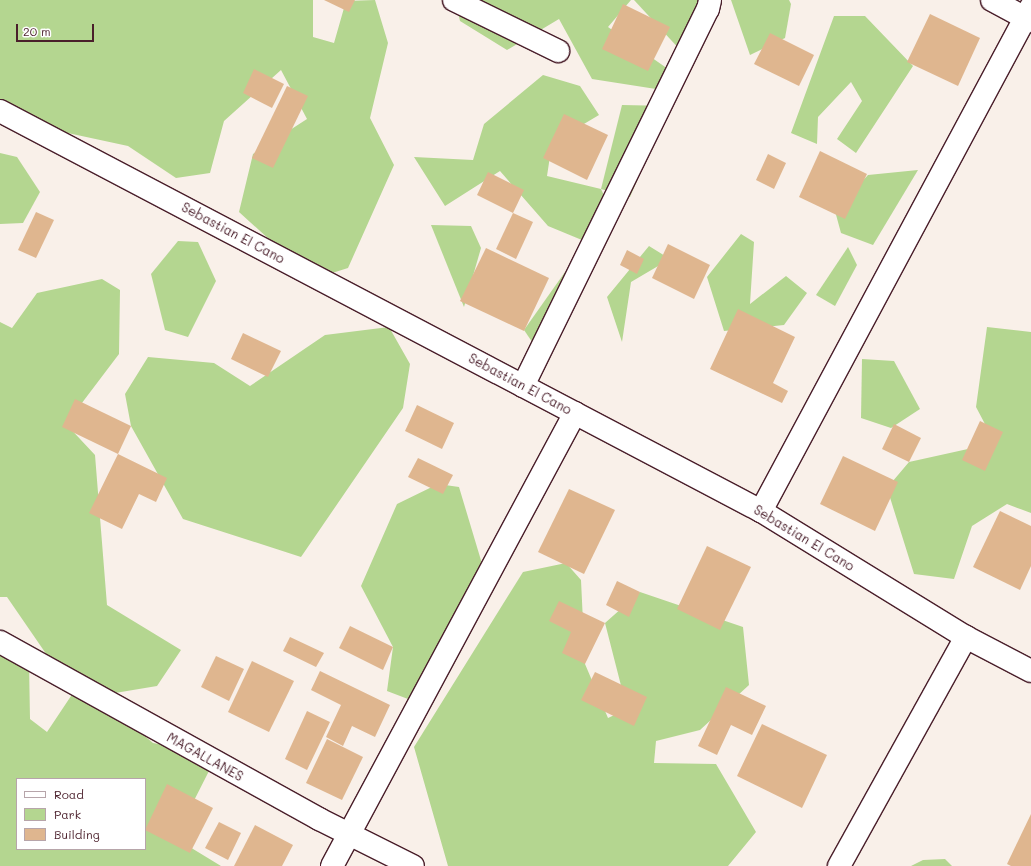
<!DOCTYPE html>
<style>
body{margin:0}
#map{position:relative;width:1031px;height:866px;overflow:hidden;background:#f9f0e9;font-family:Mali,sans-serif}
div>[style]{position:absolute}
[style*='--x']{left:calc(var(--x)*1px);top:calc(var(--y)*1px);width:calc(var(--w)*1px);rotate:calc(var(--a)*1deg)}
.green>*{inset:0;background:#b4d690}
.building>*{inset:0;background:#dfb68f}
.roads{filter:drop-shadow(1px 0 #4a1f2b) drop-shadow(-1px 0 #4a1f2b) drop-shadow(0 1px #4a1f2b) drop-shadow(0 -1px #4a1f2b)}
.minor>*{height:22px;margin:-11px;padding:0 11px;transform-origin:11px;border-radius:11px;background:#fff}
span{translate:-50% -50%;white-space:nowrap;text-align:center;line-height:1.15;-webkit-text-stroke:3px #fff;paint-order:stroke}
.street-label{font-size:13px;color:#4a1f2b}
.legend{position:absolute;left:16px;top:778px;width:130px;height:72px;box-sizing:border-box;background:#fff;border:1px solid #b7a5aa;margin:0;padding:5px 7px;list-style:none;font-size:12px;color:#4a1f2b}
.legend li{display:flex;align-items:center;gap:8px;height:20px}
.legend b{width:20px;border:1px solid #b7a5aa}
.scale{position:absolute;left:16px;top:24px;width:78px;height:18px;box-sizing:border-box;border:2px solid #4a1f2b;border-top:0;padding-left:5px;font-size:12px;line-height:14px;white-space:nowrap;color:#4a1f2b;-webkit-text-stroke:3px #fff;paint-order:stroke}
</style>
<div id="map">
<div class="green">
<i style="clip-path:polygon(0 0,313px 0,313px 37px,334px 43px,346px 1px,375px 0,388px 43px,370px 118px,394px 165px,348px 268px,313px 279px,239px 212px,253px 154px,307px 119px,281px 70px,224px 121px,210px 173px,176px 178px,128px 146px,26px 124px,0 105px)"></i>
<i style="clip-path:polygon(455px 0,631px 0,608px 27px,668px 69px,656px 89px,592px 79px,559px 19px,507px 50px,460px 21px)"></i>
<i style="clip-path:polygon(634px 0,698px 0,700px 26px,683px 53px)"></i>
<i style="clip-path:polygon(731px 0,789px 0,791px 4px,785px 38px,750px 55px)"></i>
<i style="clip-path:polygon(834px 16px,865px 16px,913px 66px,856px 153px,837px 139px,862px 101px,851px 82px,818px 117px,817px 144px,791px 133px)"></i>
<i style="clip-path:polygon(543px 75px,580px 86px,599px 115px,552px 143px,547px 176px,601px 189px,622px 105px,670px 106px,630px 197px,601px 189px,614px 217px,594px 245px,548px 226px,500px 171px,445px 206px,414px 157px,473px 160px,484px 124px)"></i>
<i style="clip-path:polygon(0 153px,17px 157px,40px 192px,23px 223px,0 224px)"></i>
<i style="clip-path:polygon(918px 170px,873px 245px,841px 233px,835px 211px,868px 175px)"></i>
<i style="clip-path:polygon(431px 225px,471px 226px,481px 248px,464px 307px)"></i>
<i style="clip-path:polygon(741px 234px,754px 242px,750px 304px,786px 276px,807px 293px,784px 325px,724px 331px,707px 277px)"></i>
<i style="clip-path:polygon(178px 241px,198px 242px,216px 281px,188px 337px,165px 330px,151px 274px)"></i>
<i style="clip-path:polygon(649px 246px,670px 259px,631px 282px,622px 342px,607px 297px)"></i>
<i style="clip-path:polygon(848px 247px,857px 265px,835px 306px,816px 295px)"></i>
<i style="clip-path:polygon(565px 272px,586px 280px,541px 355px,524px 330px)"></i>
<i style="clip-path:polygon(evenodd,102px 279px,120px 290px,119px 354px,66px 424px,95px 455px,107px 605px,181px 650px,157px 686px,97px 696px,153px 743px,197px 751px,210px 769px,175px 838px,221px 866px,0 866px,0 654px,29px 662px,30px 719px,47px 732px,73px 693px,7px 597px,0 597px,0 322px,12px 328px,37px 293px,102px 279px,17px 779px,145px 779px,145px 849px,17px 849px,17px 779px)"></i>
<i style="clip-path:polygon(389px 327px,410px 364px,403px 408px,301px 557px,183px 519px,131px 426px,125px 394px,148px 357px,214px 363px,250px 386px,325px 335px)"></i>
<i style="clip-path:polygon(987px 327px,1031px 332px,1031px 513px,1007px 504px,972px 526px,954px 579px,914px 574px,887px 488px,909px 462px,995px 443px,976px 407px)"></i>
<i style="clip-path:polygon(862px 359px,894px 361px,920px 409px,891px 428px,861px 418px)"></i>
<i style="clip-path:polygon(438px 484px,459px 487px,483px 567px,408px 699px,387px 691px,393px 647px,361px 586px,397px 504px)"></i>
<i style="clip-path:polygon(566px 563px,581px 580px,585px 664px,608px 718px,627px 709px,605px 623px,640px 592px,743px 627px,749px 685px,700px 730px,656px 741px,654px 763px,716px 764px,756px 832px,728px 866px,448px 866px,414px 747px,523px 572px)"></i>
<i style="clip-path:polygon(945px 859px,952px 866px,911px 866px,923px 860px)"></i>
</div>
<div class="building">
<i style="clip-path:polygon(324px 0,355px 0,349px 12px)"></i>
<i style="clip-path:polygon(623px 4px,670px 27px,648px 71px,602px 49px)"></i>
<i style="clip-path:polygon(930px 14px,980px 38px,958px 86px,907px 62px)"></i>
<i style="clip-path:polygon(770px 33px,814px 55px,799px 86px,754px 64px)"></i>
<i style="clip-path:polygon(254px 69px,284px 84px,272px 108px,243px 93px)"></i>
<i style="clip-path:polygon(287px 86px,308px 96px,273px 168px,252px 158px)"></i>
<i style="clip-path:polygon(564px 114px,608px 135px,587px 180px,543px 158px)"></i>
<i style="clip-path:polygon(820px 151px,867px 174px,845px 219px,799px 197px)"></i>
<i style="clip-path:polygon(768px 154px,786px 163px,774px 189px,756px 180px)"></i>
<i style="clip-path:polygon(488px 172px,524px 190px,513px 213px,477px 195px)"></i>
<i style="clip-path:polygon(36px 212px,54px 220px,36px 258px,18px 250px)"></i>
<i style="clip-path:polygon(513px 213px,533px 222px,516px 259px,496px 249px)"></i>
<i style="clip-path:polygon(668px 244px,710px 265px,694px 299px,652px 278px)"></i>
<i style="clip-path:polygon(486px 248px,549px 278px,524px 331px,460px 301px)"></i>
<i style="clip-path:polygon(627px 250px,644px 259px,637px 274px,620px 265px)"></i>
<i style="clip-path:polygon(738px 309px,795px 337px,773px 383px,788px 391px,782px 403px,710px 369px)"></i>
<i style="clip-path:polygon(243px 333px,281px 351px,268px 377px,231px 359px)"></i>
<i style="clip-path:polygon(75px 399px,131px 426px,118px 454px,62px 427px)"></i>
<i style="clip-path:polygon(417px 405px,454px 423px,442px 449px,405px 431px)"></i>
<i style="clip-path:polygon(980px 421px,1003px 432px,985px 471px,962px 460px)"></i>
<i style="clip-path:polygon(894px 424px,921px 438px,909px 462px,882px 449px)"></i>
<i style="clip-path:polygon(118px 454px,167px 478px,156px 502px,139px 494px,122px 529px,89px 513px)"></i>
<i style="clip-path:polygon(843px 456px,898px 482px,875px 531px,820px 504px)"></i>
<i style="clip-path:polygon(418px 458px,453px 475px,443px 494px,408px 477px)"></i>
<i style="clip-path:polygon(569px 489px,615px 510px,584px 574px,538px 552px)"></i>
<i style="clip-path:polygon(1000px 511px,1031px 526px,1031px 566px,1020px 590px,973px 567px)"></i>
<i style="clip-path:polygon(707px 546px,751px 567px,720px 630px,677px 609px)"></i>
<i style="clip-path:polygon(617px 581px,640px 592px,629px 617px,606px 605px)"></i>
<i style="clip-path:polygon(559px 601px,605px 623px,585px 664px,562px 653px,571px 632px,549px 621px)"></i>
<i style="clip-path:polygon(350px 626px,393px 647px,383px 670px,339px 648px)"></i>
<i style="clip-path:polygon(290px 637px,324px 653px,316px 667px,283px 651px)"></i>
<i style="clip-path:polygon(216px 656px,244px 669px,229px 701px,201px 687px)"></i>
<i style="clip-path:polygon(252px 661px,294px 681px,269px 732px,228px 712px)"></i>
<i style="clip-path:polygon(320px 671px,390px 705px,375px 737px,352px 726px,343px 746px,326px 737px,341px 705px,311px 690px)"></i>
<i style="clip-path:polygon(595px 672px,647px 697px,634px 726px,581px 700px)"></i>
<i style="clip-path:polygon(726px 687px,766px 706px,752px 735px,731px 725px,717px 755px,698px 746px)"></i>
<i style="clip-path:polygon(307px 711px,330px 722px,307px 770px,285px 759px)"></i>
<i style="clip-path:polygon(762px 724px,827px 755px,802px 808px,737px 776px)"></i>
<i style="clip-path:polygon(327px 739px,363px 757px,342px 800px,306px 783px)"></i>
<i style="clip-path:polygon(167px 784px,213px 808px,190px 853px,145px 830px)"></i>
<i style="clip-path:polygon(1031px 814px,1031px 866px,1011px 866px,1007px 864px)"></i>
<i style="clip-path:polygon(219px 822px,241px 833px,228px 860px,205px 848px)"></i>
<i style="clip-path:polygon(255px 825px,293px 845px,282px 866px,234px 866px)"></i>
</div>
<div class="roads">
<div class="minor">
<i style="--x:454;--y:0;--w:116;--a:26.1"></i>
<i style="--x:992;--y:0;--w:44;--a:28.3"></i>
<i style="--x:0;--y:111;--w:860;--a:27.73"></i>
<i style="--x:761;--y:511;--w:241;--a:31.6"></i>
<i style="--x:966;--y:637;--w:73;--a:27.6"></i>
<i style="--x:523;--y:386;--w:420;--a:-63.9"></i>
<i style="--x:708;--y:9;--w:9;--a:-77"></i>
<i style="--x:761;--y:511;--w:572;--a:-61.82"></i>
<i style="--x:0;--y:642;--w:365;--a:29"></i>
<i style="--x:319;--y:819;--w:105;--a:26.6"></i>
<i style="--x:332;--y:866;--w:514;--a:-61.79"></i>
<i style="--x:839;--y:866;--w:262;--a:-61"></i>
</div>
</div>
<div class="street-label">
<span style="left:233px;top:233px;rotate:28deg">Sebastian El Cano</span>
<span style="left:520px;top:384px;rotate:28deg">Sebastian El Cano</span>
<span style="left:804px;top:538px;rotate:31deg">Sebastian El Cano</span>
<span style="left:205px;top:757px;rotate:29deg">MAGALLANES</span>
</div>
<ul class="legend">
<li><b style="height:5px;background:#fff"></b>Road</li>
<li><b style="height:11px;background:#b4d690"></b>Park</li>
<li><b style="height:11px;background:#dfb68f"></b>Building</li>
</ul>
<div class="scale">20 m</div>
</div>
